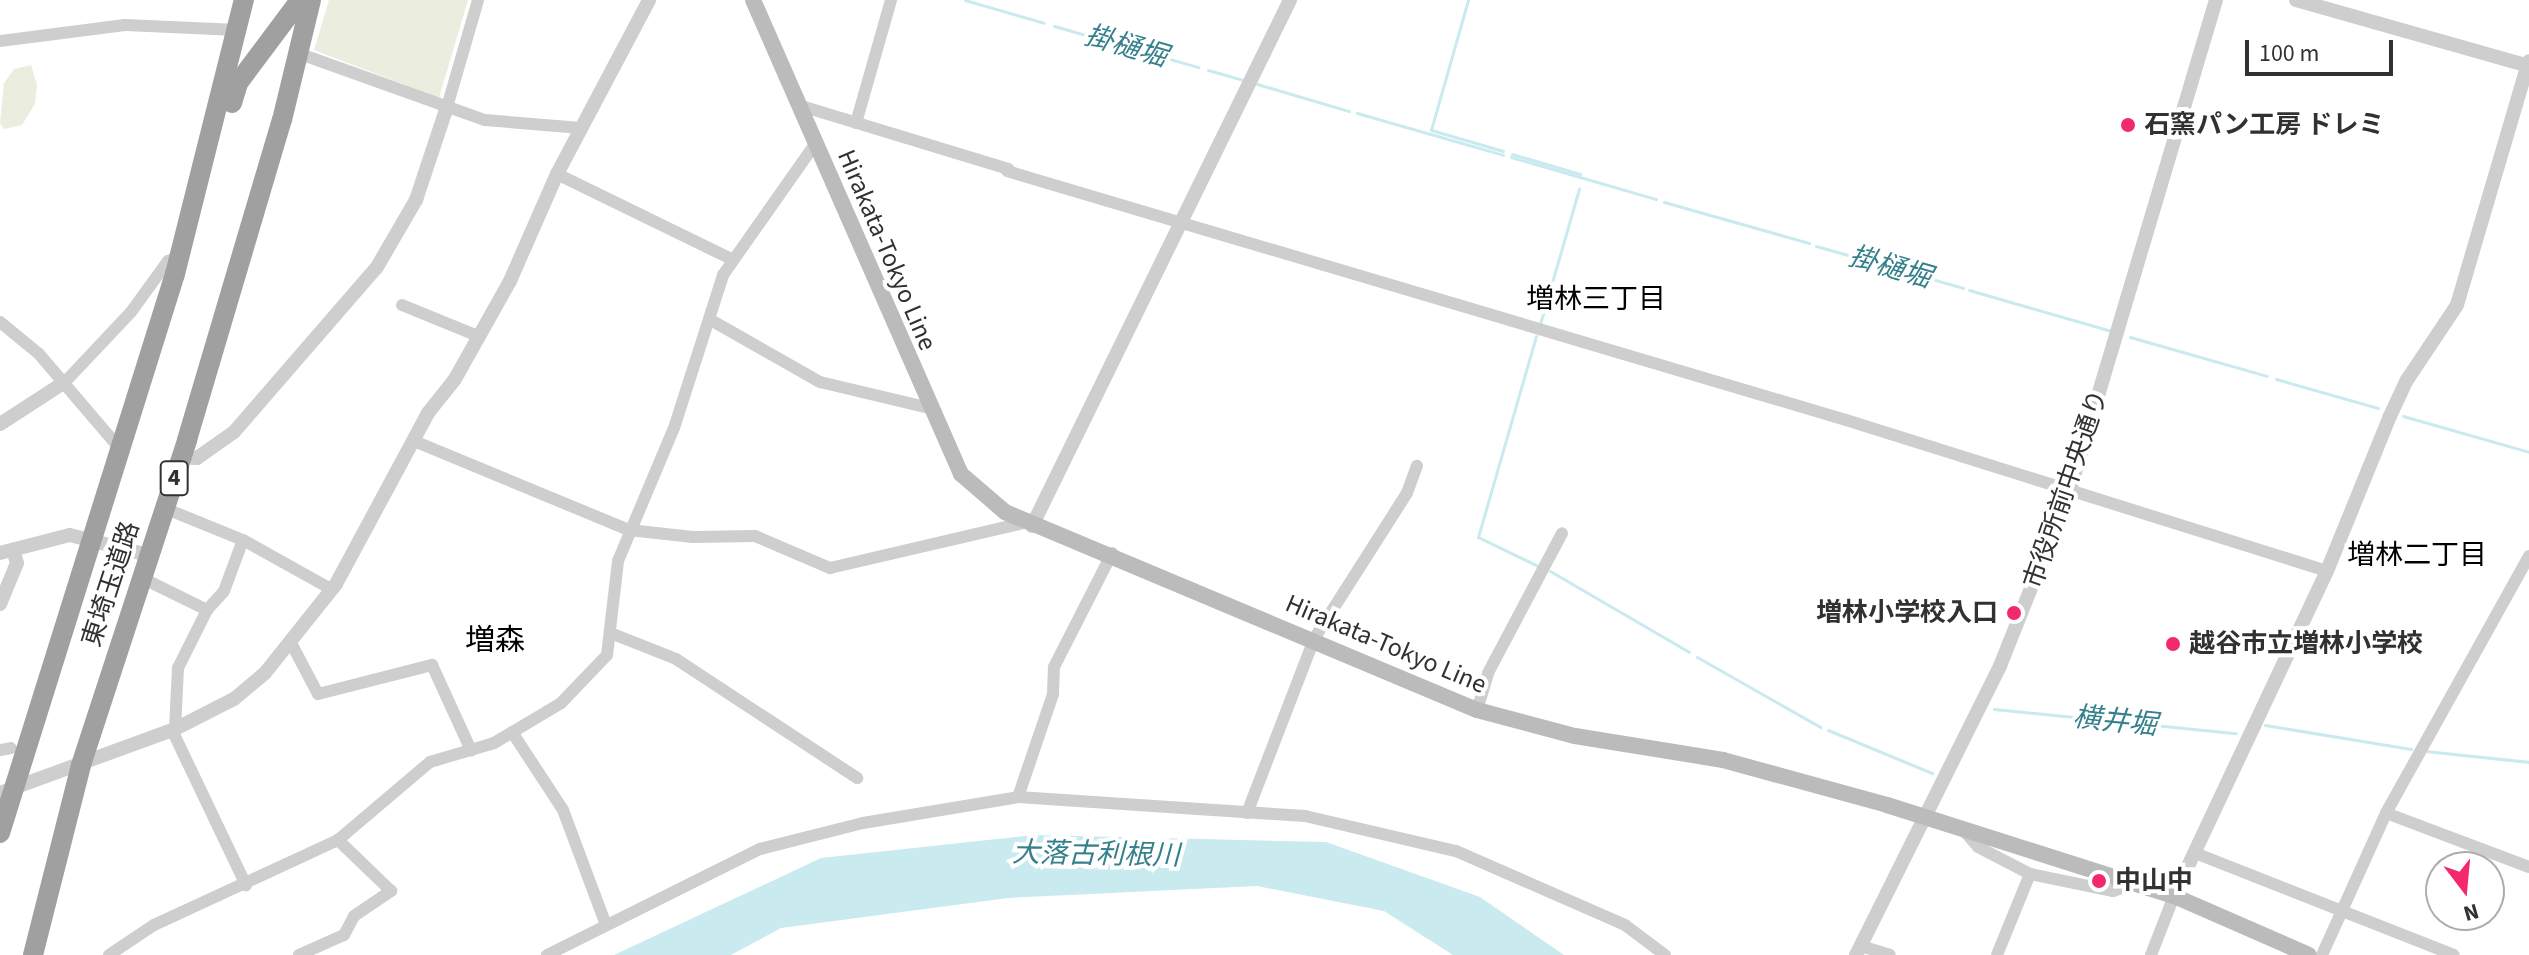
<!DOCTYPE html>
<meta charset="utf-8">
<style>
body{margin:0}
#map{position:relative;width:2529px;height:955px;overflow:hidden;background:#fff;font-family:"Source Sans 3","Noto Sans JP",sans-serif}
div>[style]{position:absolute}
[style*='--x']{left:calc(var(--x)*1px);top:calc(var(--y)*1px);width:calc(var(--w)*1px);rotate:calc(var(--a)*1deg)}
.green>*{inset:0;background:#ebeede}
.water>*{inset:0;background:#c9eaef}
.stream>*{height:3px;margin:-1.5px;padding:0 1.5px;transform-origin:1.5px;border-radius:1.5px;background:#c9eaef}
.minor>*{height:12px;margin:-6px;padding:0 6px;transform-origin:6px;border-radius:6px;background:#cecece}
.tertiary>*{height:14px;margin:-7px;padding:0 7px;transform-origin:7px;border-radius:7px;background:#cecece}
.secondary>*{height:16px;margin:-8px;padding:0 8px;transform-origin:8px;border-radius:8px;background:#bbb}
.trunk>*{height:20px;margin:-10px;padding:0 10px;transform-origin:10px;border-radius:10px;background:#a0a0a0}
.dots>*{width:22px;height:22px;translate:-50% -50%;box-sizing:border-box;border:4px solid #fff;border-radius:50%}
span{translate:-50% -50%;white-space:nowrap;text-align:center;line-height:1.15;-webkit-text-stroke:8px #fff;paint-order:stroke}
.shield-label span{padding:2px 6px;background:#fff;border:2px solid;border-radius:6px;-webkit-text-stroke-width:0}
.shield-label{font-size:24px;color:#313131;font-weight:700}
.poi-label{font-size:26px;color:#313131;font-weight:700}
.left{translate:0 -50%;text-align:left}
.right{translate:-100% -50%;text-align:right}
.street-label{font-size:26px;color:#313131}
.water-label{font-size:28px;color:#34808c;font-style:italic}
.neighbourhood-label{font-size:28px;color:#000}
.quarter-label{font-size:30px;color:#000}
.north{position:absolute;left:2425px;top:851px;width:80px;height:80px;box-sizing:border-box;background:#fff;border:2px solid #adadad;border-radius:50%;rotate:164deg;font-size:22px;font-weight:700;line-height:32px;text-align:center;color:#313131}
.north::after{content:'';display:block;margin:auto;width:28px;height:36px;background:#f2296a;clip-path:polygon(50% 0,100% 100%,50% 72%,0 100%)}
.scale{position:absolute;left:2245px;top:40px;width:148px;height:36px;box-sizing:border-box;border:4px solid #313131;border-top:0;padding-left:10px;font-size:24px;line-height:28px;white-space:nowrap;color:#313131;-webkit-text-stroke:6px #fff;paint-order:stroke}
</style>
<div id="map">
<div class="green">
<i style="clip-path:polygon(329px 0,468px 0,439px 98px,314px 50px)"></i>
<i style="clip-path:polygon(31px 65px,37px 85px,35px 104px,22px 125px,4px 129px,0 123px,4px 83px,14px 69px)"></i>
</div>
<div class="water">
<i style="clip-path:polygon(1034px 835px,1326px 842px,1480px 897px,1564px 955px,1453px 955px,1384px 911px,1257px 886px,1008px 898px,781px 928px,731px 955px,614px 955px,821px 858px)"></i>
</div>
<div class="stream">
<i style="--x:965;--y:0;--w:82;--a:16.2"></i>
<i style="--x:1468;--y:0;--w:135;--a:105.9"></i>
<i style="--x:1431;--y:130;--w:75;--a:16.3"></i>
<i style="--x:1054;--y:26;--w:150;--a:15.9"></i>
<i style="--x:1208;--y:70;--w:35;--a:16"></i>
<i style="--x:1257;--y:84;--w:96;--a:16.4"></i>
<i style="--x:1357;--y:113;--w:152;--a:16"></i>
<i style="--x:1512;--y:154;--w:71;--a:16.4"></i>
<i style="--x:1511;--y:157;--w:151;--a:16.2"></i>
<i style="--x:1664;--y:202;--w:151;--a:15.8"></i>
<i style="--x:1816;--y:246;--w:153;--a:15.9"></i>
<i style="--x:1969;--y:290;--w:148;--a:16.1"></i>
<i style="--x:1540;--y:324;--w:141;--a:-73.9"></i>
<i style="--x:1536;--y:336;--w:209;--a:106.1"></i>
<i style="--x:1478;--y:537;--w:69;--a:25.8"></i>
<i style="--x:2130;--y:337;--w:142;--a:15.9"></i>
<i style="--x:2276;--y:379;--w:106;--a:15.9"></i>
<i style="--x:2403;--y:416;--w:131;--a:15.9"></i>
<i style="--x:1550;--y:571;--w:161;--a:30.2"></i>
<i style="--x:1697;--y:657;--w:142;--a:29.6"></i>
<i style="--x:1994;--y:709;--w:243;--a:5.7"></i>
<i style="--x:2265;--y:725;--w:148;--a:9.3"></i>
<i style="--x:1828;--y:730;--w:113;--a:22.5"></i>
<i style="--x:2425;--y:751;--w:105;--a:6"></i>
</div>
<div class="minor">
<i style="--x:0;--y:41;--w:126;--a:-7.3"></i>
<i style="--x:125;--y:25;--w:113;--a:2.5"></i>
<i style="--x:306;--y:56;--w:190;--a:19.7"></i>
<i style="--x:485;--y:120;--w:96;--a:4.8"></i>
<i style="--x:798;--y:105;--w:220;--a:16.9"></i>
<i style="--x:447;--y:107;--w:111;--a:-73.8"></i>
<i style="--x:856;--y:123;--w:128;--a:-74.1"></i>
<i style="--x:1007;--y:171;--w:875;--a:16.53"></i>
<i style="--x:1846;--y:420;--w:504;--a:17.43"></i>
<i style="--x:557;--y:174;--w:196;--a:26"></i>
<i style="--x:402;--y:305;--w:82;--a:22.2"></i>
<i style="--x:709;--y:319;--w:128;--a:29.6"></i>
<i style="--x:820;--y:382;--w:112;--a:13.4"></i>
<i style="--x:0;--y:322;--w:50;--a:39.4"></i>
<i style="--x:39;--y:354;--w:126;--a:49.5"></i>
<i style="--x:65;--y:382;--w:96;--a:-46.7"></i>
<i style="--x:131;--y:312;--w:63;--a:-54"></i>
<i style="--x:168;--y:261;--w:13;--a:-18"></i>
<i style="--x:414;--y:441;--w:233;--a:22.5"></i>
<i style="--x:629;--y:530;--w:64;--a:6.2"></i>
<i style="--x:693;--y:537;--w:62;--a:-0.9"></i>
<i style="--x:755;--y:536;--w:82;--a:23.1"></i>
<i style="--x:830;--y:568;--w:199;--a:-13.1"></i>
<i style="--x:164;--y:508;--w:85;--a:22.1"></i>
<i style="--x:243;--y:540;--w:101;--a:29.1"></i>
<i style="--x:140;--y:577;--w:75;--a:26.2"></i>
<i style="--x:613;--y:634;--w:68;--a:21.6"></i>
<i style="--x:676;--y:659;--w:217;--a:33.3"></i>
<i style="--x:290;--y:641;--w:60;--a:62.2"></i>
<i style="--x:318;--y:694;--w:118;--a:-14.3"></i>
<i style="--x:432;--y:665;--w:94;--a:65.4"></i>
<i style="--x:1477;--y:710;--w:39;--a:-73"></i>
<i style="--x:1488;--y:673;--w:158;--a:-62.1"></i>
<i style="--x:175;--y:729;--w:61;--a:-87.2"></i>
<i style="--x:178;--y:668;--w:65;--a:-63.4"></i>
<i style="--x:207;--y:610;--w:25;--a:-48"></i>
<i style="--x:224;--y:591;--w:54;--a:-69.6"></i>
<i style="--x:172;--y:730;--w:172;--a:64.5"></i>
<i style="--x:512;--y:732;--w:93;--a:56.8"></i>
<i style="--x:563;--y:810;--w:123;--a:69.5"></i>
<i style="--x:0;--y:750;--w:11;--a:-10"></i>
<i style="--x:1018;--y:797;--w:109;--a:-71.2"></i>
<i style="--x:1053;--y:694;--w:27;--a:-88"></i>
<i style="--x:1054;--y:667;--w:128;--a:-63"></i>
<i style="--x:1247;--y:813;--w:186;--a:-68.9"></i>
<i style="--x:1314;--y:639;--w:173;--a:-57.5"></i>
<i style="--x:1407;--y:493;--w:29;--a:-70"></i>
<i style="--x:2386;--y:813;--w:153;--a:20.7"></i>
<i style="--x:1966;--y:833;--w:18;--a:49"></i>
<i style="--x:1978;--y:847;--w:59;--a:27.4"></i>
<i style="--x:2030;--y:874;--w:87;--a:112.2"></i>
<i style="--x:2195;--y:853;--w:278;--a:21.5"></i>
<i style="--x:2030;--y:874;--w:85;--a:11.6"></i>
<i style="--x:2113;--y:891;--w:21;--a:-19"></i>
<i style="--x:1861;--y:946;--w:30;--a:17"></i>
<i style="--x:109;--y:955;--w:54;--a:-33.7"></i>
<i style="--x:154;--y:925;--w:203;--a:-24.8"></i>
<i style="--x:338;--y:840;--w:121;--a:-40.3"></i>
<i style="--x:430;--y:762;--w:67;--a:-16.5"></i>
<i style="--x:494;--y:743;--w:78;--a:-30.8"></i>
<i style="--x:561;--y:703;--w:66;--a:-46.2"></i>
<i style="--x:607;--y:655;--w:95;--a:-83.3"></i>
<i style="--x:618;--y:561;--w:144;--a:-67.2"></i>
<i style="--x:674;--y:428;--w:161;--a:-72.2"></i>
<i style="--x:723;--y:275;--w:160;--a:-54.9"></i>
<i style="--x:299;--y:955;--w:49;--a:-24"></i>
<i style="--x:344;--y:935;--w:21;--a:-62"></i>
<i style="--x:354;--y:916;--w:45;--a:-34"></i>
<i style="--x:391;--y:891;--w:74;--a:-136.1"></i>
<i style="--x:547;--y:955;--w:238;--a:-26.5"></i>
<i style="--x:760;--y:849;--w:106;--a:-14.2"></i>
<i style="--x:863;--y:823;--w:157;--a:-9.5"></i>
<i style="--x:1018;--y:797;--w:288;--a:3.8"></i>
<i style="--x:1305;--y:816;--w:155;--a:13.1"></i>
<i style="--x:1456;--y:851;--w:184;--a:23.6"></i>
<i style="--x:1625;--y:925;--w:50;--a:36.9"></i>
<i style="--x:2151;--y:955;--w:63;--a:-68.7"></i>
<i style="--x:2322;--y:955;--w:156;--a:-65.7"></i>
<i style="--x:2386;--y:813;--w:294;--a:-60.9"></i>
</div>
<div class="tertiary">
<i style="--x:2296;--y:0;--w:242;--a:15.8"></i>
<i style="--x:0;--y:424;--w:77;--a:-32.9"></i>
<i style="--x:181;--y:457;--w:16;--a:4"></i>
<i style="--x:197;--y:458;--w:45;--a:-35.1"></i>
<i style="--x:234;--y:432;--w:218;--a:-49.1"></i>
<i style="--x:377;--y:267;--w:78;--a:-59.8"></i>
<i style="--x:416;--y:200;--w:98;--a:-71.6"></i>
<i style="--x:1032;--y:526;--w:586;--a:-63.87"></i>
<i style="--x:0;--y:553;--w:72;--a:-14.4"></i>
<i style="--x:70;--y:535;--w:81;--a:14.4"></i>
<i style="--x:0;--y:604;--w:44;--a:-67.5"></i>
<i style="--x:17;--y:563;--w:14;--a:-107"></i>
<i style="--x:0;--y:793;--w:186;--a:-20.1"></i>
<i style="--x:175;--y:729;--w:66;--a:-27"></i>
<i style="--x:234;--y:699;--w:40;--a:-40"></i>
<i style="--x:265;--y:673;--w:114;--a:-51.4"></i>
<i style="--x:336;--y:584;--w:194;--a:-61.7"></i>
<i style="--x:428;--y:413;--w:43;--a:-51.5"></i>
<i style="--x:455;--y:379;--w:112;--a:-60.7"></i>
<i style="--x:510;--y:281;--w:117;--a:-66.3"></i>
<i style="--x:557;--y:174;--w:197;--a:-62.1"></i>
<i style="--x:2174;--y:896;--w:359;--a:-64.8"></i>
<i style="--x:2327;--y:571;--w:167;--a:-67.9"></i>
<i style="--x:2390;--y:416;--w:40;--a:-65"></i>
<i style="--x:2407;--y:380;--w:90;--a:-56.3"></i>
<i style="--x:2457;--y:305;--w:254;--a:-73.6"></i>
<i style="--x:1856;--y:955;--w:323;--a:-63.5"></i>
<i style="--x:2000;--y:666;--w:186;--a:-68.3"></i>
<i style="--x:2069;--y:493;--w:514;--a:-73.4"></i>
</div>
<div class="secondary">
<i style="--x:753;--y:0;--w:518;--a:66.31"></i>
<i style="--x:961;--y:474;--w:58;--a:40.8"></i>
<i style="--x:1005;--y:512;--w:512;--a:22.76"></i>
<i style="--x:1477;--y:710;--w:101;--a:14.9"></i>
<i style="--x:1575;--y:736;--w:150;--a:9.2"></i>
<i style="--x:1723;--y:760;--w:170;--a:15.3"></i>
<i style="--x:1887;--y:805;--w:301;--a:17.6"></i>
<i style="--x:2174;--y:896;--w:147;--a:23.6"></i>
</div>
<div class="trunk">
<i style="--x:232;--y:103;--w:21;--a:-73"></i>
<i style="--x:238;--y:83;--w:104;--a:-53.2"></i>
<i style="--x:0;--y:833;--w:586;--a:-72.62"></i>
<i style="--x:175;--y:274;--w:283;--a:-75.9"></i>
<i style="--x:33;--y:955;--w:196;--a:-75.8"></i>
<i style="--x:81;--y:765;--w:342;--a:-71.9"></i>
<i style="--x:187;--y:440;--w:334;--a:-73.5"></i>
<i style="--x:282;--y:120;--w:123;--a:-76.4"></i>
</div>
<div class="dots">
<i style="left:2128px;top:125px;background:#f2296a"></i>
<i style="left:2014px;top:613px;background:#f2296a"></i>
<i style="left:2173px;top:644px;background:#f2296a"></i>
<i style="left:2099px;top:881px;background:#f2296a"></i>
</div>
<div class="shield-label">
<span style="left:174px;top:478px">4</span>
</div>
<div class="poi-label">
<span class="left" style="left:2144px;top:125px">石窯パン工房 ドレミ</span>
<span class="right" style="left:1998px;top:613px">増林小学校入口</span>
<span class="left" style="left:2189px;top:644px">越谷市立増林小学校</span>
<span class="left" style="left:2115px;top:881px">中山中</span>
</div>
<div class="street-label">
<span style="left:887px;top:250px;rotate:67deg">Hirakata-Tokyo Line</span>
<span style="left:2066px;top:489px;rotate:-71deg">市役所前中央通り</span>
<span style="left:111px;top:584px;rotate:-72deg">東埼玉道路</span>
<span style="left:1386px;top:644px;rotate:23deg">Hirakata-Tokyo Line</span>
</div>
<div class="water-label">
<span style="left:1126px;top:46px;rotate:16deg">掛樋堀</span>
<span style="left:1890px;top:267px;rotate:16deg">掛樋堀</span>
<span style="left:2115px;top:721px;rotate:6deg">横井堀</span>
<span style="left:1096px;top:854px;rotate:1deg">大落古利根川</span>
</div>
<div class="neighbourhood-label">
<span style="left:1596px;top:299px">増林三丁目</span>
<span style="left:2417px;top:555px">増林二丁目</span>
</div>
<div class="quarter-label">
<span style="left:495px;top:641px">増森</span>
</div>
<div class="north">N</div>
<div class="scale">100 m</div>
</div>
